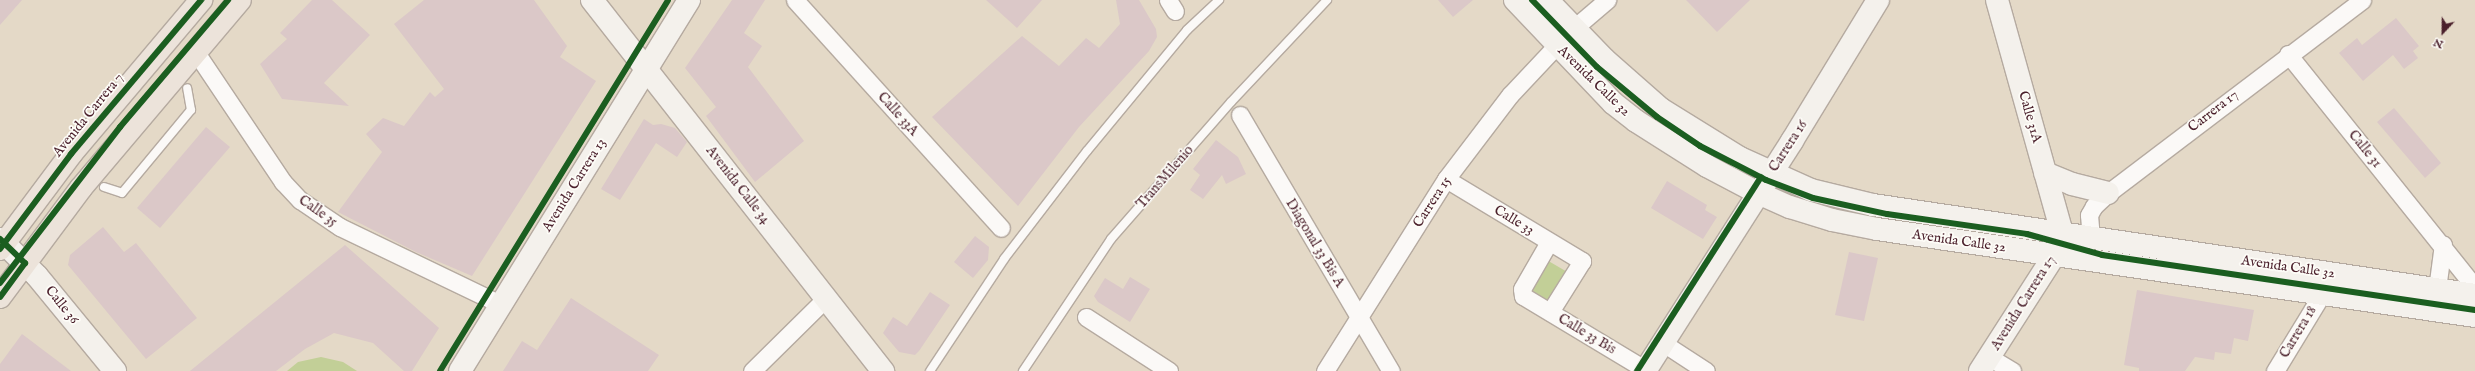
<!DOCTYPE html>
<style>
body{margin:0}
#map{position:relative;width:2475px;height:371px;overflow:hidden;background:#e4d9c7;font-family:"IM FELL English",serif}
div>[style]{position:absolute}
[style*='--x']{left:calc(var(--x)*1px);top:calc(var(--y)*1px);width:calc(var(--w)*1px);rotate:calc(var(--a)*1deg)}
.green>*{inset:0;background:#c2cf97}
.building>*{inset:0;background:#dbc8c8}
.roads{filter:drop-shadow(1px 0 #b5aaa0) drop-shadow(-1px 0 #b5aaa0) drop-shadow(0 1px #b5aaa0) drop-shadow(0 -1px #b5aaa0)}
.lane>*{height:8px;margin:-4px;padding:0 4px;transform-origin:4px;border-radius:4px;background:#fbf9f7}
.street>*{height:17px;margin:-8.5px;padding:0 8.5px;transform-origin:8.5px;border-radius:8.5px;background:#fbf9f7}
.secondary>*{height:22px;margin:-11px;padding:0 11px;transform-origin:11px;border-radius:11px;background:#f4f1ec}
.primary>*{height:22px;margin:-11px;padding:0 11px;transform-origin:11px;border-radius:11px;background:#ece3da}
.cycleway>*{height:6px;margin:-3px;padding:0 3px;transform-origin:3px;border-radius:3px;background:#1b5e20}
span{translate:-50% -50%;white-space:nowrap;text-align:center;line-height:1.15;-webkit-text-stroke:3.5px #fdfcf7;paint-order:stroke}
.street-label{font-size:14px;color:#4a1f2b}
.north{position:absolute;left:2423px;top:12px;width:40px;height:40px;-webkit-text-stroke:3px #fdfcf7;paint-order:stroke;rotate:202deg;font-size:11px;font-weight:700;line-height:16px;text-align:center;color:#4a1f2b}
.north::after{content:'';display:block;margin:auto;width:14px;height:18px;background:#4a1f2b;clip-path:polygon(50% 0,100% 100%,50% 72%,0 100%)}
</style>
<div id="map">
<div class="green">
<i style="clip-path:polygon(1545px 259px,1569px 273px,1548px 308px,1525px 293px)"></i>
<i style="clip-path:polygon(321px 357px,343px 362px,357px 371px,287px 371px,298px 362px)"></i>
</div>
<div class="building">
<i style="clip-path:polygon(0 0,22px 0,0 25px)"></i>
<i style="clip-path:polygon(312px 0,332px 0,370px 35px,324px 83px,349px 106px,282px 99px,260px 64px,287px 39px,280px 33px)"></i>
<i style="clip-path:polygon(424px 0,534px 0,567px 46px,560px 57px,596px 81px,472px 276px,416px 252px,338px 212px,382px 152px,366px 134px,383px 118px,404px 126px,430px 92px,435px 97px,444px 89px,394px 24px)"></i>
<i style="clip-path:polygon(732px 0,765px 0,744px 33px,762px 46px,748px 67px,804px 141px,755px 182px,706px 116px,716px 107px,685px 68px)"></i>
<i style="clip-path:polygon(986px 0,1042px 0,1017px 28px)"></i>
<i style="clip-path:polygon(1116px 0,1139px 0,1156px 29px,1157px 37px,1149px 51px,1079px 127px,1018px 206px,932px 117px,1022px 36px,1059px 66px,1086px 38px,1099px 48px,1120px 24px)"></i>
<i style="clip-path:polygon(1438px 0,1473px 0,1453px 17px)"></i>
<i style="clip-path:polygon(1686px 0,1750px 0,1717px 32px)"></i>
<i style="clip-path:polygon(2396px 18px,2419px 46px,2413px 51px,2418px 58px,2404px 69px,2393px 55px,2363px 81px,2339px 53px,2357px 38px,2362px 45px)"></i>
<i style="clip-path:polygon(2394px 108px,2441px 163px,2425px 178px,2377px 122px)"></i>
<i style="clip-path:polygon(644px 119px,653px 125px,661px 124px,675px 128px,687px 142px,677px 157px,656px 143px,620px 200px,601px 189px)"></i>
<i style="clip-path:polygon(206px 127px,230px 147px,160px 228px,137px 208px)"></i>
<i style="clip-path:polygon(1216px 140px,1238px 157px,1246px 174px,1226px 184px,1222px 175px,1203px 199px,1190px 190px,1200px 175px,1193px 169px)"></i>
<i style="clip-path:polygon(1667px 181px,1707px 205px,1705px 210px,1717px 217px,1703px 239px,1651px 208px)"></i>
<i style="clip-path:polygon(103px 227px,124px 252px,136px 243px,197px 318px,146px 359px,68px 265px,70px 255px)"></i>
<i style="clip-path:polygon(975px 236px,989px 247px,988px 260px,973px 278px,954px 262px)"></i>
<i style="clip-path:polygon(345px 245px,439px 328px,412px 371px,404px 371px,373px 343px,334px 333px,305px 349px,276px 371px,190px 371px)"></i>
<i style="clip-path:polygon(1849px 252px,1878px 258px,1864px 321px,1835px 315px)"></i>
<i style="clip-path:polygon(1130px 277px,1150px 289px,1130px 322px,1098px 302px,1094px 296px,1105px 278px,1123px 289px)"></i>
<i style="clip-path:polygon(2137px 290px,2254px 310px,2248px 341px,2234px 338px,2231px 354px,2215px 352px,2214px 360px,2195px 357px,2185px 371px,2139px 371px,2139px 368px,2124px 365px)"></i>
<i style="clip-path:polygon(930px 292px,950px 305px,919px 351px,915px 355px,899px 352px,883px 333px,893px 317px,907px 326px)"></i>
<i style="clip-path:polygon(571px 298px,659px 355px,648px 371px,503px 371px,522px 341px,537px 350px)"></i>
<i style="clip-path:polygon(22px 334px,71px 371px,0 371px,0 364px)"></i>
</div>
<div class="roads">
<div class="lane">
<i style="--x:104;--y:187;--w:19;--a:18"></i>
<i style="--x:122;--y:193;--w:108;--a:-50.3"></i>
<i style="--x:191;--y:110;--w:22;--a:-100"></i>
<i style="--x:930;--y:371;--w:134;--a:-56.5"></i>
<i style="--x:1004;--y:259;--w:136;--a:-52.5"></i>
<i style="--x:1087;--y:151;--w:157;--a:-50.4"></i>
<i style="--x:1187;--y:30;--w:44;--a:-43.2"></i>
<i style="--x:1023;--y:371;--w:159;--a:-56.3"></i>
<i style="--x:1111;--y:239;--w:182;--a:-48.8"></i>
<i style="--x:1231;--y:102;--w:140;--a:-46.7"></i>
</div>
<div class="street">
<i style="--x:795;--y:0;--w:307;--a:47.9"></i>
<i style="--x:1168;--y:0;--w:13;--a:58"></i>
<i style="--x:1573;--y:29;--w:45;--a:-40.5"></i>
<i style="--x:195;--y:51;--w:158;--a:56.1"></i>
<i style="--x:283;--y:182;--w:25;--a:47"></i>
<i style="--x:300;--y:200;--w:48;--a:34"></i>
<i style="--x:340;--y:227;--w:178;--a:25.7"></i>
<i style="--x:2288;--y:54;--w:299;--a:51.3"></i>
<i style="--x:1240;--y:115;--w:297;--a:59.5"></i>
<i style="--x:1446;--y:179;--w:159;--a:31.1"></i>
<i style="--x:1582;--y:261;--w:60;--a:122.1"></i>
<i style="--x:2091;--y:238;--w:23;--a:-95"></i>
<i style="--x:2089;--y:215;--w:10;--a:-61"></i>
<i style="--x:2094;--y:206;--w:19;--a:-43"></i>
<i style="--x:2108;--y:193;--w:319;--a:-37.2"></i>
<i style="--x:1549;--y:242;--w:54;--a:119.9"></i>
<i style="--x:1522;--y:289;--w:7;--a:82"></i>
<i style="--x:1523;--y:296;--w:144;--a:31"></i>
<i style="--x:2437;--y:289;--w:45;--a:-82.4"></i>
<i style="--x:1086;--y:317;--w:99;--a:33"></i>
<i style="--x:1663;--y:343;--w:51;--a:33.1"></i>
<i style="--x:1989;--y:357;--w:27;--a:31"></i>
<i style="--x:752;--y:371;--w:104;--a:-44.6"></i>
<i style="--x:1325;--y:371;--w:227;--a:-57.8"></i>
<i style="--x:1446;--y:179;--w:106;--a:-52.7"></i>
<i style="--x:1510;--y:95;--w:69;--a:-46.8"></i>
<i style="--x:2275;--y:371;--w:90;--a:-58.6"></i>
</div>
<div class="secondary">
<i style="--x:592;--y:0;--w:472;--a:51.9"></i>
<i style="--x:1515;--y:0;--w:142;--a:46.4"></i>
<i style="--x:1613;--y:103;--w:29;--a:38"></i>
<i style="--x:1636;--y:121;--w:84;--a:32.4"></i>
<i style="--x:1707;--y:166;--w:58;--a:27.9"></i>
<i style="--x:1758;--y:193;--w:35;--a:24"></i>
<i style="--x:1790;--y:207;--w:44;--a:17.2"></i>
<i style="--x:1832;--y:220;--w:46;--a:11.3"></i>
<i style="--x:1877;--y:229;--w:604;--a:8.28"></i>
<i style="--x:1547;--y:0;--w:82;--a:46"></i>
<i style="--x:1604;--y:59;--w:76;--a:41.3"></i>
<i style="--x:1661;--y:109;--w:93;--a:31.8"></i>
<i style="--x:1740;--y:158;--w:78;--a:24.3"></i>
<i style="--x:1811;--y:190;--w:64;--a:13.6"></i>
<i style="--x:1873;--y:205;--w:609;--a:8.5"></i>
<i style="--x:1997;--y:0;--w:242;--a:74.4"></i>
<i style="--x:2045;--y:173;--w:29;--a:22"></i>
<i style="--x:2072;--y:184;--w:37;--a:14"></i>
<i style="--x:0;--y:239;--w:52;--a:45"></i>
<i style="--x:37;--y:276;--w:123;--a:50.6"></i>
<i style="--x:460;--y:371;--w:436;--a:-58.3"></i>
<i style="--x:1645;--y:371;--w:273;--a:-57.4"></i>
<i style="--x:1792;--y:141;--w:165;--a:-58.6"></i>
<i style="--x:1980;--y:371;--w:139;--a:-57.3"></i>
<i style="--x:2055;--y:254;--w:13;--a:-72"></i>
</div>
<div class="primary">
<i style="--x:0;--y:249;--w:119;--a:-53.2"></i>
<i style="--x:71;--y:154;--w:202;--a:-49.8"></i>
<i style="--x:0;--y:297;--w:136;--a:-53.4"></i>
<i style="--x:81;--y:188;--w:246;--a:-49.8"></i>
</div>
</div>
<div class="cycleway">
<i style="--x:1532;--y:0;--w:93;--a:45.9"></i>
<i style="--x:1597;--y:67;--w:78;--a:39.8"></i>
<i style="--x:1657;--y:117;--w:52;--a:34"></i>
<i style="--x:1700;--y:146;--w:74;--a:27.3"></i>
<i style="--x:1766;--y:180;--w:50;--a:21"></i>
<i style="--x:1813;--y:198;--w:76;--a:12.2"></i>
<i style="--x:1887;--y:214;--w:141;--a:8.1"></i>
<i style="--x:2027;--y:234;--w:78;--a:15.6"></i>
<i style="--x:2102;--y:255;--w:377;--a:8.4"></i>
<i style="--x:0;--y:239;--w:35;--a:44"></i>
<i style="--x:25;--y:263;--w:42;--a:126.3"></i>
<i style="--x:0;--y:249;--w:119;--a:-53.2"></i>
<i style="--x:71;--y:154;--w:202;--a:-49.8"></i>
<i style="--x:0;--y:283;--w:197;--a:-52.4"></i>
<i style="--x:120;--y:127;--w:167;--a:-49.6"></i>
<i style="--x:440;--y:371;--w:435;--a:-58.4"></i>
<i style="--x:1637;--y:371;--w:230;--a:-57.4"></i>
</div>
<div class="street-label">
<span style="left:1594px;top:81px;rotate:44deg">Avenida Calle 32</span>
<span style="left:2213px;top:111px;rotate:-38deg">Carrera 17</span>
<span style="left:898px;top:114px;rotate:48deg">Calle 33A</span>
<span style="left:88px;top:115px;rotate:-51deg">Avenida Carrera 7</span>
<span style="left:2030px;top:117px;rotate:74deg">Calle 31A</span>
<span style="left:1788px;top:146px;rotate:-57deg">Carrera 16</span>
<span style="left:2365px;top:149px;rotate:51deg">Calle 31</span>
<span style="left:1165px;top:177px;rotate:-49deg">TransMilenio</span>
<span style="left:574px;top:185px;rotate:-58deg">Avenida Carrera 13</span>
<span style="left:738px;top:185px;rotate:52deg">Avenida Calle 34</span>
<span style="left:1432px;top:202px;rotate:-57deg">Carrera 15</span>
<span style="left:318px;top:211px;rotate:35deg">Calle 35</span>
<span style="left:1514px;top:220px;rotate:31deg">Calle 33</span>
<span style="left:1959px;top:241px;rotate:8deg">Avenida Calle 32</span>
<span style="left:1315px;top:243px;rotate:59deg">Diagonal 33 Bis A</span>
<span style="left:2288px;top:267px;rotate:8deg">Avenida Calle 32</span>
<span style="left:2023px;top:303px;rotate:-58deg">Avenida Carrera 17</span>
<span style="left:62px;top:305px;rotate:51deg">Calle 36</span>
<span style="left:2298px;top:332px;rotate:-59deg">Carrera 18</span>
<span style="left:1587px;top:334px;rotate:31deg">Calle 33 Bis</span>
</div>
<div class="north">N</div>
</div>
